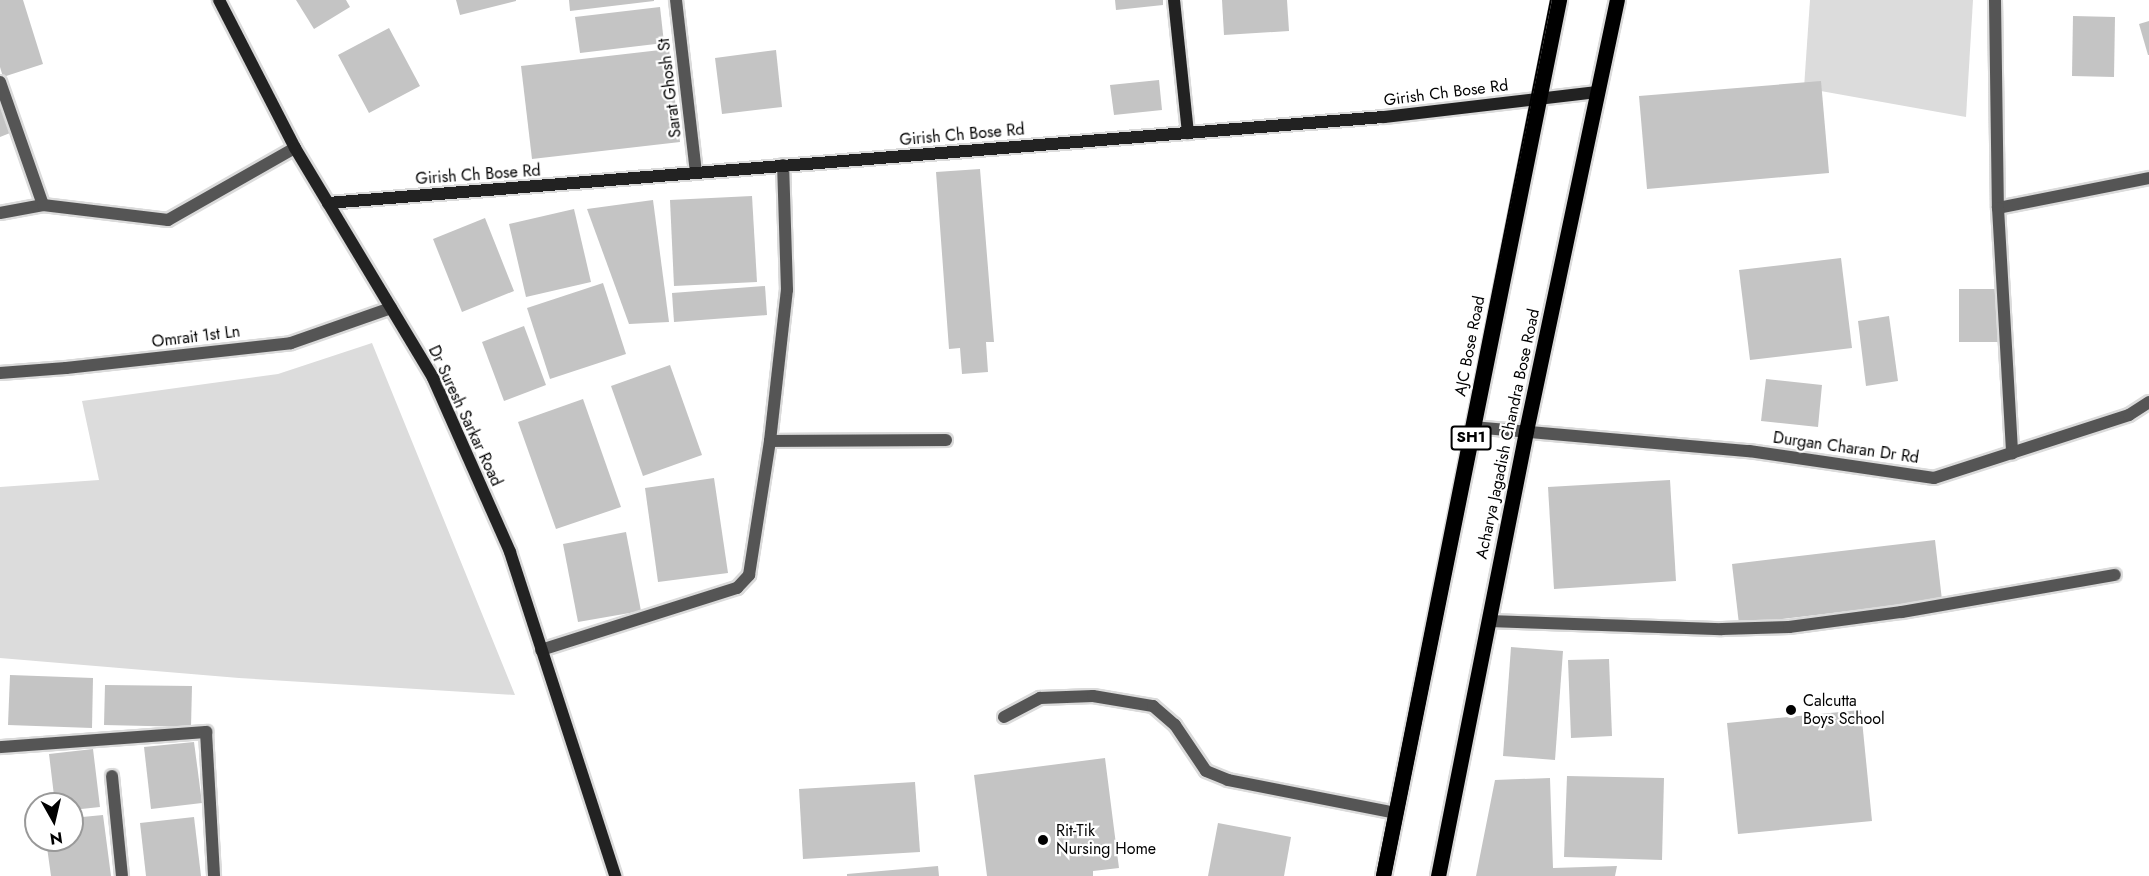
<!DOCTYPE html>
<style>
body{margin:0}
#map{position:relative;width:2149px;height:876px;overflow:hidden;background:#fff;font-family:Jost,sans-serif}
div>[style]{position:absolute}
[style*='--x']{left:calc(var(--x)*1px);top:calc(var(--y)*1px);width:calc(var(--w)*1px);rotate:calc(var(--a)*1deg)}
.green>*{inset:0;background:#dcdcdc}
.building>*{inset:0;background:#c4c4c4}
.roads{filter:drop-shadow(2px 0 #dbdbdb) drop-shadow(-2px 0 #dbdbdb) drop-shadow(0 2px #dbdbdb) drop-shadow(0 -2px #dbdbdb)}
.lane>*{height:12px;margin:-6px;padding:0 6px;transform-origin:6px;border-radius:6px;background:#555}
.street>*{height:12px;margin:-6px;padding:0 6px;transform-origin:6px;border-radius:6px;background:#555}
.secondary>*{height:12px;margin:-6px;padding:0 6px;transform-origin:6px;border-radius:6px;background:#222}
.primary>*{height:15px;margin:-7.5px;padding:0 7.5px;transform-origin:7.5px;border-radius:7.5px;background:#000}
.tram>*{height:1.5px;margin:-0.75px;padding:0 0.75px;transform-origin:0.75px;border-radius:0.75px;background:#000}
.dots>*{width:16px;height:16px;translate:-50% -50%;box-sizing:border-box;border:3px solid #fff;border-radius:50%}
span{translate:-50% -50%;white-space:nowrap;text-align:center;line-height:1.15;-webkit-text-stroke:4.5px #fff;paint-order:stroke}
.shield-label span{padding:2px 4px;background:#fff;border:2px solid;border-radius:4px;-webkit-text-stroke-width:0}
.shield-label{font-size:15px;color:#000;font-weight:700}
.street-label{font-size:16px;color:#000}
.poi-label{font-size:16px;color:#000}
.left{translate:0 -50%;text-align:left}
.north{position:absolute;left:24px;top:792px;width:60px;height:60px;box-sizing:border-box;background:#fff;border:2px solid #999;border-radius:50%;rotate:172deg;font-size:16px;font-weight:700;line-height:24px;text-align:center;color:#000}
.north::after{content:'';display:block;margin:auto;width:21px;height:27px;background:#000;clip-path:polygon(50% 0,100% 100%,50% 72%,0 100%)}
</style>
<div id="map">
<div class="green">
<i style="clip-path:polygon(1810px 0,1973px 0,1966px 117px,1804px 88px)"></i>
<i style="clip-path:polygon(372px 343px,515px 695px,239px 678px,0 658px,0 487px,99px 480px,82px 401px,278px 374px)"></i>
</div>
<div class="building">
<i style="clip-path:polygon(0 0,23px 0,43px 64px,3px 77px,0 67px)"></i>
<i style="clip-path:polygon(296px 0,346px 0,350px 7px,314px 29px)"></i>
<i style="clip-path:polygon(456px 0,516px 0,516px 1px,460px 15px)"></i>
<i style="clip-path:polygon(569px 0,654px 0,654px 1px,570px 11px)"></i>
<i style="clip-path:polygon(1115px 0,1163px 0,1163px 5px,1116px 10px)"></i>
<i style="clip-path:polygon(1222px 0,1287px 0,1289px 31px,1224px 35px)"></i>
<i style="clip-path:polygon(660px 7px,664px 43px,580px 53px,575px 17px)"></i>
<i style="clip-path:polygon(2073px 16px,2115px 17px,2114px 77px,2072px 76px)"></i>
<i style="clip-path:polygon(2149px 21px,2149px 55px,2148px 55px,2139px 24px)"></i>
<i style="clip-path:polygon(389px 28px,420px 86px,369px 113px,338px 55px)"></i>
<i style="clip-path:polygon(669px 49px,680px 142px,532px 159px,521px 66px)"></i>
<i style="clip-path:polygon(776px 50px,782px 107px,722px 114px,715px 58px)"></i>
<i style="clip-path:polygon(1159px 80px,1162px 110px,1114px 115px,1110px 85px)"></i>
<i style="clip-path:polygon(1821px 81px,1829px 173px,1647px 189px,1639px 96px)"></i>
<i style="clip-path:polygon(0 94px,15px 131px,0 137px)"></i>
<i style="clip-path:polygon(980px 169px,994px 342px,986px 342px,988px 372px,962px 374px,960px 348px,949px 349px,936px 172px)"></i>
<i style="clip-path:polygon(752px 196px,757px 282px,674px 286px,670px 200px)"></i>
<i style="clip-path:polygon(653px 200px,669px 322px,629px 324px,587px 209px)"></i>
<i style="clip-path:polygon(574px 209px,591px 282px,526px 297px,509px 224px)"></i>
<i style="clip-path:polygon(485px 218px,514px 291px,462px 312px,433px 239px)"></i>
<i style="clip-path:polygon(1841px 258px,1852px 348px,1750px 360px,1739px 270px)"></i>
<i style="clip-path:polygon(603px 283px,626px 354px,550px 379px,527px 308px)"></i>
<i style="clip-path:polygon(765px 286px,767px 315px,674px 322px,672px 293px)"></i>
<i style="clip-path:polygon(1959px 289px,1999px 289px,1999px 342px,1959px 342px)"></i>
<i style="clip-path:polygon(1889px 316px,1898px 381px,1866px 386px,1858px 321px)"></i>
<i style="clip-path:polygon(524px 326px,546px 385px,504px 401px,482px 342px)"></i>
<i style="clip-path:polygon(670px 365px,702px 455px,643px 476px,611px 386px)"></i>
<i style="clip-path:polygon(1766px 379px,1822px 385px,1818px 427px,1761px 421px)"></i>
<i style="clip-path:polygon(583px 399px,621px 507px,556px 529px,518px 422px)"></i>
<i style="clip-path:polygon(714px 478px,728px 573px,658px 582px,645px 488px)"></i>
<i style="clip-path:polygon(1670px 480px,1676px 581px,1554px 589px,1548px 487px)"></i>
<i style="clip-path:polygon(626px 532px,641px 611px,578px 622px,563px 544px)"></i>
<i style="clip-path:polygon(1935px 540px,1942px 600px,1739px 624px,1732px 564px)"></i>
<i style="clip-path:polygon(1511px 647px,1563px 651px,1555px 760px,1503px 756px)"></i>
<i style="clip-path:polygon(1609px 659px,1612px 736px,1571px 738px,1568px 660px)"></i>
<i style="clip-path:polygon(10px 675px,93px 678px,92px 728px,8px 725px)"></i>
<i style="clip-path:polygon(105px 685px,192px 686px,191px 727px,104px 725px)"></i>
<i style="clip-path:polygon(1861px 710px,1872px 821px,1738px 834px,1727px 723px)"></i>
<i style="clip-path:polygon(194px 742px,202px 803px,151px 809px,144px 747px)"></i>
<i style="clip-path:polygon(93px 749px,100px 807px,72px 810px,72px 804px,55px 804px,49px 754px)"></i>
<i style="clip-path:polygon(1105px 758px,1119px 868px,1093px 871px,1093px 876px,987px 876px,974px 775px)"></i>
<i style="clip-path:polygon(1567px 776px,1664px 778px,1662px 860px,1564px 857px)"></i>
<i style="clip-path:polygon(1550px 778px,1553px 868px,1617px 866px,1615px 876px,1476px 876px,1495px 780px)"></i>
<i style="clip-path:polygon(915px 782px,920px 852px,803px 859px,799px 789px)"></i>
<i style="clip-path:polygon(103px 815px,111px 876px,51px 876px,46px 840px,72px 840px,72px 818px)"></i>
<i style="clip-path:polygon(194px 817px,201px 876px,146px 876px,140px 823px)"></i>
<i style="clip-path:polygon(1218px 823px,1291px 837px,1284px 876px,1208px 876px)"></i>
<i style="clip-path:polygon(938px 866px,939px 876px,847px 876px,847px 874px)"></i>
</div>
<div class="roads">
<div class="lane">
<i style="--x:0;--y:82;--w:130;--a:70.7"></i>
<i style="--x:1998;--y:208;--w:154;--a:-11.2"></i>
<i style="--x:0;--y:213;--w:44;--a:-10.5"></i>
<i style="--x:43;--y:205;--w:126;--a:6.8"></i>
<i style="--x:168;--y:220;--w:146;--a:-29.6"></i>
<i style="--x:0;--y:373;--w:66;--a:-4.3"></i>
<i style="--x:66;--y:368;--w:226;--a:-6.3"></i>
<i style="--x:291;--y:343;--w:106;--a:-19.3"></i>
<i style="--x:1489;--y:621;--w:233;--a:2"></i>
<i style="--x:1722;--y:629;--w:67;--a:-1.7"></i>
<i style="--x:1789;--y:627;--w:114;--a:-7.6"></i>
<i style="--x:1902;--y:612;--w:216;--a:-9.9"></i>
<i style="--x:1004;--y:717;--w:41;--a:-27.8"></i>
<i style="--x:1040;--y:698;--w:53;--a:-2.2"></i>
<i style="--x:1093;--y:696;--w:61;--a:9.5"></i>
<i style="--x:1153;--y:706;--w:29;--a:41"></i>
<i style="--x:1175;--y:725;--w:55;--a:56"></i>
<i style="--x:1206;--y:771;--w:24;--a:22"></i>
<i style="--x:1228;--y:780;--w:171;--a:11.1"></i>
<i style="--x:0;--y:747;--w:207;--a:-4.2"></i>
<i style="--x:206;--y:732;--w:144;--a:86.8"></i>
</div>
<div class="street">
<i style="--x:676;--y:0;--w:174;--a:83.4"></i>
<i style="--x:1995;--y:0;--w:208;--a:89.2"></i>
<i style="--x:1998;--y:208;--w:246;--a:86.7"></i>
<i style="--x:1473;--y:427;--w:277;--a:5"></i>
<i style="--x:1749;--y:451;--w:187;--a:8.3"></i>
<i style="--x:1934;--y:478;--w:205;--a:-17.9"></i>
<i style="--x:2129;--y:415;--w:24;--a:-33"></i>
<i style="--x:770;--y:441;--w:176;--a:-0.3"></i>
<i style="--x:541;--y:650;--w:206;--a:-17.6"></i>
<i style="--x:737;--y:588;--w:18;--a:-47"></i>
<i style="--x:749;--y:575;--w:136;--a:-81.1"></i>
<i style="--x:770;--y:441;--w:152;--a:-83.6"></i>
<i style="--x:787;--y:290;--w:125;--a:-91.8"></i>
<i style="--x:112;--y:776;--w:100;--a:84.3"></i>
</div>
<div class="secondary">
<i style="--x:219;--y:0;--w:166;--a:62.8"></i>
<i style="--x:295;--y:148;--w:268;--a:59"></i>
<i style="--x:433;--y:378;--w:190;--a:66.1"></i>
<i style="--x:510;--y:552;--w:341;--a:72"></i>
<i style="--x:1174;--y:0;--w:134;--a:84"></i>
<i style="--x:328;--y:203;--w:1059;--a:-4.66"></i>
<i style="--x:1384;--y:117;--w:215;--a:-6.7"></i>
</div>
<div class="primary">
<i style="--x:1383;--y:876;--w:894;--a:-78.64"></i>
<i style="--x:1438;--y:876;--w:454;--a:-78.8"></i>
<i style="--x:1526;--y:431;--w:441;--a:-78.1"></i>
</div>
</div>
<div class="tram">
<i style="--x:1377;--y:876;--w:893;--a:-78.77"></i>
<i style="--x:1390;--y:876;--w:893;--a:-78.7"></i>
</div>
<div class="dots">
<i style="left:1791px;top:710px;background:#000"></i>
<i style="left:1043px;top:840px;background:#000"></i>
</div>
<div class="shield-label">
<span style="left:1471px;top:438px">SH1</span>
</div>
<div class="street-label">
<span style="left:670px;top:88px;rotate:-97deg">Sarat Ghosh St</span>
<span style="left:1446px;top:93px;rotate:-7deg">Girish Ch Bose Rd</span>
<span style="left:962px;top:135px;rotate:-5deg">Girish Ch Bose Rd</span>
<span style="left:478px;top:175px;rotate:-4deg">Girish Ch Bose Rd</span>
<span style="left:196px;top:337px;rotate:-7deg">Omrait 1st Ln</span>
<span style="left:1470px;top:346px;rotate:-79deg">AJC Bose Road</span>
<span style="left:465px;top:416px;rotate:65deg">Dr Suresh Sarkar Road</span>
<span style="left:1508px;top:434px;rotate:-78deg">Acharya Jagadish Chandra Bose Road</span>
<span style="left:1846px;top:448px;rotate:8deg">Durgan Charan Dr Rd</span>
</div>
<div class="poi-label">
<span class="left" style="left:1803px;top:710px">Calcutta<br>Boys School</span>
<span class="left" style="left:1056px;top:840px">Rit-Tik<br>Nursing Home</span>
</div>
<div class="north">N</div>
</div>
